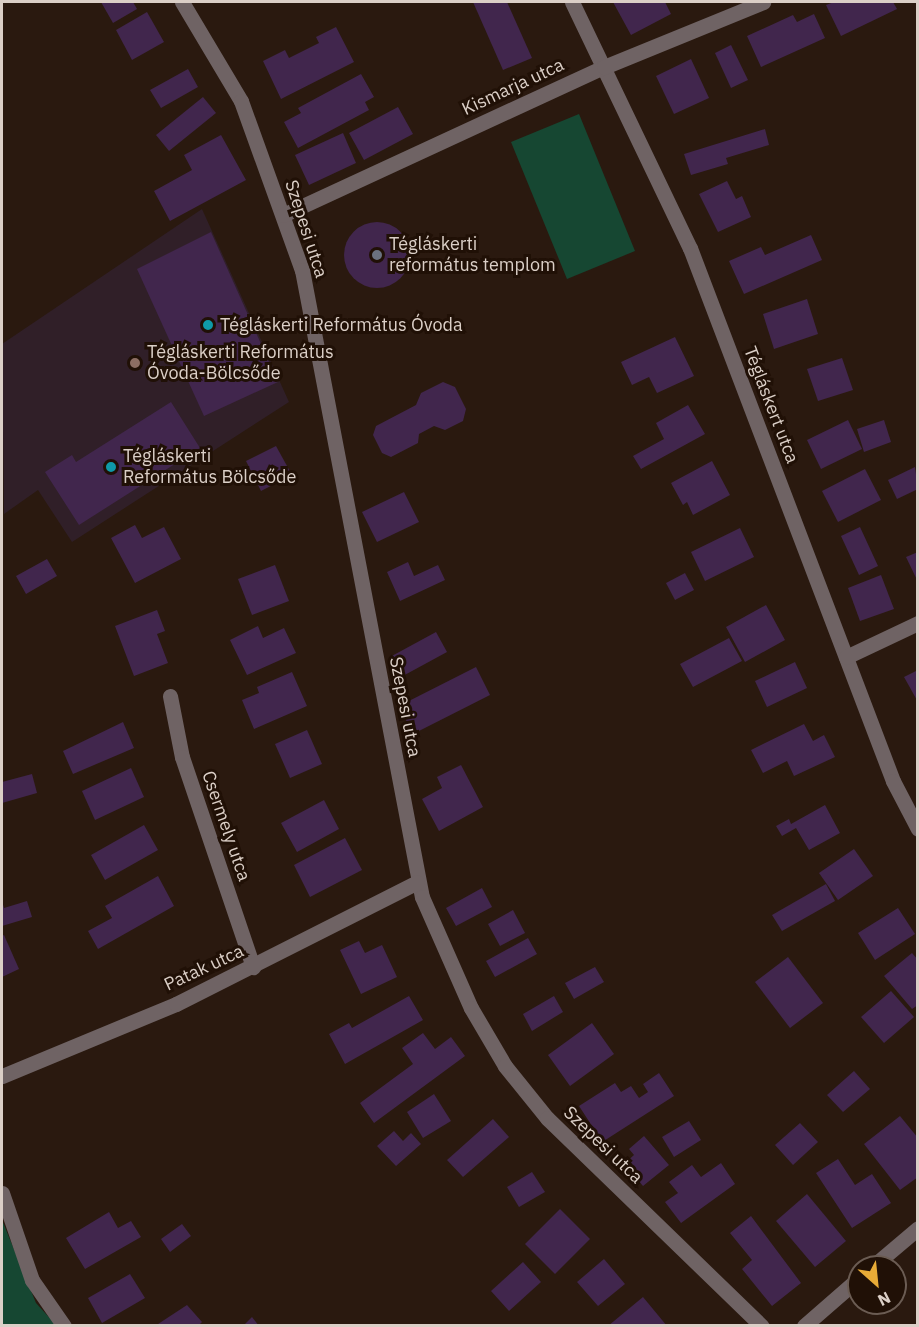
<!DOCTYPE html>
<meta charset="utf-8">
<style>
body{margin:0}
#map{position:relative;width:919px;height:1327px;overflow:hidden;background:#2a190f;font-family:"IBM Plex Sans",sans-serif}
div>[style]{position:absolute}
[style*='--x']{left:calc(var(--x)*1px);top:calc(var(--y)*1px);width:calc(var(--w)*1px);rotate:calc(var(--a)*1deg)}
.education>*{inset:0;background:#301f28}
.green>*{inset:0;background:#164732}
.building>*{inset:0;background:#41264d}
.round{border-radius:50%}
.minor>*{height:15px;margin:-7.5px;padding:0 7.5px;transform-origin:7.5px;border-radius:7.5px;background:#6f6364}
.dots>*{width:16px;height:16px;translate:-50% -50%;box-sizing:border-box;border:3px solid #201006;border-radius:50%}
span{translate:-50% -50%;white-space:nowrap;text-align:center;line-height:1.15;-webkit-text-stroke:6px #201006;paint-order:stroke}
.street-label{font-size:18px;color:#dbcfc7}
.poi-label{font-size:18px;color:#dbcfc7}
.left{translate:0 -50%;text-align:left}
.frame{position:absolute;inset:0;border:3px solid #dbcfc7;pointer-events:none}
.north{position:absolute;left:847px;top:1255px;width:60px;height:60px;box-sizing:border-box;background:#201006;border:2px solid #6b5c53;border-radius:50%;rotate:153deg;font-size:16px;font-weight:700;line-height:24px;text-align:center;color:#dbcfc7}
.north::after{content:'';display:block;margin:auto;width:21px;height:27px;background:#e8ab37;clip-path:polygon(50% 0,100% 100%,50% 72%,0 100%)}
</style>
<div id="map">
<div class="education">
<i style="clip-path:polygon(202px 209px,289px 402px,72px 542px,38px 490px,4px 514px,2px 344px)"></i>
</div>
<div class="green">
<i style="clip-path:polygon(579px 114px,635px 251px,567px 279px,511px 142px)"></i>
<i style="clip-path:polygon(2px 1220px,36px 1303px,56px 1325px,2px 1325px)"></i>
</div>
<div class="building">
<i style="clip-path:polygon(101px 2px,133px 2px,137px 9px,113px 23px)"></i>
<i style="clip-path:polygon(473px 2px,507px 2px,532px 58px,503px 70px)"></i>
<i style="clip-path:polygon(613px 2px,665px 2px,671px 14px,631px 35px)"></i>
<i style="clip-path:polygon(834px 2px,893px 2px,897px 9px,841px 36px,826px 5px)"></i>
<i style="clip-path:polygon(147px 12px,164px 42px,132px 60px,116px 30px)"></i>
<i style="clip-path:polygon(814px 14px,825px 38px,761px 67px,747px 36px,793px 15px,797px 22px)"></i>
<i style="clip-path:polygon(336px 27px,354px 62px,281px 99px,263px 61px,285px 50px,289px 58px,319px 43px,316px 37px)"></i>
<i style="clip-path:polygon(731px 45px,748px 80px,731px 88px,715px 53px)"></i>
<i style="clip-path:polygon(691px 59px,709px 98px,674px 114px,656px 76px)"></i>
<i style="clip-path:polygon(188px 69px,198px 87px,161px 108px,150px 90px)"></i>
<i style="clip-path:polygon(361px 74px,374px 97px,365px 102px,369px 110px,298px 148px,284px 122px,301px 113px,298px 108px)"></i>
<i style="clip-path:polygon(203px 97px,216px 113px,169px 151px,156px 135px)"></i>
<i style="clip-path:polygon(398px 107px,413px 134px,364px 160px,349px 133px)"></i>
<i style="clip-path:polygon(765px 129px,769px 145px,726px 158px,728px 164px,691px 175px,684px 154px)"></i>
<i style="clip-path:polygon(343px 133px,356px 163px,309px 185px,295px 155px)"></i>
<i style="clip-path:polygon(221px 135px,246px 180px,170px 221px,154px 191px,192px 170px,184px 155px)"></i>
<i style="clip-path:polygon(727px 181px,736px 199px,742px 196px,751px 217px,718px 232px,699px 194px)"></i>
<i class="round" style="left:344px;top:222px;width:66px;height:66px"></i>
<i style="clip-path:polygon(211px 232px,278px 382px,204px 416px,137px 269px)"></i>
<i style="clip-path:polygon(811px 235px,822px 260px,744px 294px,729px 261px,761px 247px,765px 255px)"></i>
<i style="clip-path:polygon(807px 299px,818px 334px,774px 349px,763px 314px)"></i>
<i style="clip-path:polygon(675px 337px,694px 376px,657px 393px,649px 377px,632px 385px,621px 362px)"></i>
<i style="clip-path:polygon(842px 358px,853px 390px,818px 401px,807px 369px)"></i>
<i style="clip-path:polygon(443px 382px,455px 387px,466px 409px,463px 421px,445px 430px,434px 426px,419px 434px,418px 443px,391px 457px,382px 453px,373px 435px,376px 426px,416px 405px,421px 393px)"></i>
<i style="clip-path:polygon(171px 402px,200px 448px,79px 525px,45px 472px,72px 455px,76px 462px)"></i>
<i style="clip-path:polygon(688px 405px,705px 434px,641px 469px,633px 456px,664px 439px,656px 423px)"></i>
<i style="clip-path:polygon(848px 420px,862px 449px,821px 469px,807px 440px)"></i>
<i style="clip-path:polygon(884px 420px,891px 442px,864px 452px,857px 429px)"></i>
<i style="clip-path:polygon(276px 446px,292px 475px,261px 491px,246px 461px)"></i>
<i style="clip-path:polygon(712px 461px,730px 495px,693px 515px,687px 502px,683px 505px,671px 483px)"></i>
<i style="clip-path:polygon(915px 467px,918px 489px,897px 499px,888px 480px)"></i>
<i style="clip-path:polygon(865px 469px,881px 500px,838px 522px,822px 491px)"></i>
<i style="clip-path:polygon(404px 492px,419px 522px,377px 542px,362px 512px)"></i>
<i style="clip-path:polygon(135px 525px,142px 538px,164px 527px,181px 559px,135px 583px,111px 538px)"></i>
<i style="clip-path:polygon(860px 527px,878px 566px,859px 575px,841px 536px)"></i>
<i style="clip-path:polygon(740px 528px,754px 557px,705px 581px,691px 552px)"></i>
<i style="clip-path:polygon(918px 552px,918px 582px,906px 557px)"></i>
<i style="clip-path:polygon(47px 559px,57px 576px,26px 594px,16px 576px)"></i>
<i style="clip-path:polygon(408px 562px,414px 576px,438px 565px,445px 580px,400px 601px,387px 572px)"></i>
<i style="clip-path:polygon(275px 565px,289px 601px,252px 615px,238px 579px)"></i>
<i style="clip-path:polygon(685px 573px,694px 590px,675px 600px,666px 583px)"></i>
<i style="clip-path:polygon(881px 575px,894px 609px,860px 621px,848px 588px)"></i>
<i style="clip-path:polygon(766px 605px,785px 640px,745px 662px,726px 627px)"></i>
<i style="clip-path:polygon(157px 610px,165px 631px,157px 634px,168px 663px,134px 676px,115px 626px)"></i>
<i style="clip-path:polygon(258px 626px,263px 638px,284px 628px,296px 653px,247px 675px,230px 640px)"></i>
<i style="clip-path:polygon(436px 632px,447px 652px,401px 677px,390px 657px)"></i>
<i style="clip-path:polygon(729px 638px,742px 661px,693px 687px,680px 664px)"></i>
<i style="clip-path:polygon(795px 662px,807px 688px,767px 707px,755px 681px)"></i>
<i style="clip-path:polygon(476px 667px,490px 695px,413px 734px,399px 706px)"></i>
<i style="clip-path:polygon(918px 670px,918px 702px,904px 677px)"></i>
<i style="clip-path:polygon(292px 672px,307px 706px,254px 729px,242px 700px,259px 693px,257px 687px)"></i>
<i style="clip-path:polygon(123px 722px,134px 748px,73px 774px,63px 751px)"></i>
<i style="clip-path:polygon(804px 724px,813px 741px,824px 735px,835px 757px,794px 776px,787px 761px,763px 773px,751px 750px)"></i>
<i style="clip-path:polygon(307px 730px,322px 764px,290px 778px,275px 744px)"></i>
<i style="clip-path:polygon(461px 765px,483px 807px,439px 831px,422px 799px,442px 788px,437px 777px)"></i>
<i style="clip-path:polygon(131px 768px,144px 797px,95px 820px,82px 791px)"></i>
<i style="clip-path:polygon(32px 774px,37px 793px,2px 803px,2px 782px)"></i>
<i style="clip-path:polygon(324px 800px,339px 829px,297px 852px,281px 823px)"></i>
<i style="clip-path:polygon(825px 805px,840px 833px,809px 850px,796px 828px,782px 836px,776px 826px,789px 819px,791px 824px)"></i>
<i style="clip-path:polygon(144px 825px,158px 850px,105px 880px,91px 855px)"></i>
<i style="clip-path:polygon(345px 838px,362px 870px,310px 897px,294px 865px)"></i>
<i style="clip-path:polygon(854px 849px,873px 876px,838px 900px,819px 873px)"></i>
<i style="clip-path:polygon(158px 876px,174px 906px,98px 949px,88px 931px,112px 918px,105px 906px)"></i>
<i style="clip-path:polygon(826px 884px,835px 901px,782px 931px,772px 915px)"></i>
<i style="clip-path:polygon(482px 888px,492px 907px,456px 926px,446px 908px)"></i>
<i style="clip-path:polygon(2px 901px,4px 908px,27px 901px,32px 917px,2px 926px)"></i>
<i style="clip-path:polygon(898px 908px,915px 934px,875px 960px,858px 933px)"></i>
<i style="clip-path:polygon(513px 910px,525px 933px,500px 946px,488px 924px)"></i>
<i style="clip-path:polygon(4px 935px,19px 969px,2px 977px,2px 936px)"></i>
<i style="clip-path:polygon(528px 938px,537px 954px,495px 977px,486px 961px)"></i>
<i style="clip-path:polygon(359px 941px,365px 953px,382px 945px,397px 977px,361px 994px,340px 950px)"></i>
<i style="clip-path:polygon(912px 953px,918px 960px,918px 1005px,912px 1009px,884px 976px)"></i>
<i style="clip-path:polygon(788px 957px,823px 1003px,790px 1028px,755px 982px)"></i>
<i style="clip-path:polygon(595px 967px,604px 982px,574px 999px,565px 983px)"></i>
<i style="clip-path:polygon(891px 991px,914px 1017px,884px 1043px,861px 1017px)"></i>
<i style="clip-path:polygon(409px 996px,423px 1020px,345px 1064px,329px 1034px,349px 1023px,352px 1028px)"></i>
<i style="clip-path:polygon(554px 996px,563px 1012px,532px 1031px,523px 1014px)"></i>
<i style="clip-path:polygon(592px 1023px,614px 1054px,570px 1086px,548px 1055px)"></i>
<i style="clip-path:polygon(423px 1033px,435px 1049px,451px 1037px,465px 1056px,374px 1123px,360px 1103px,413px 1064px,402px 1048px)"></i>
<i style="clip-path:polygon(854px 1071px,870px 1089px,843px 1112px,827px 1095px)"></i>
<i style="clip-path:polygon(659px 1073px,674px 1096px,596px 1146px,588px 1133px,594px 1129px,579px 1106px,615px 1083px,621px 1092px,631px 1086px,639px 1098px,648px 1092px,643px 1084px)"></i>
<i style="clip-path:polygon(434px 1094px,451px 1121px,423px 1138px,407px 1112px)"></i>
<i style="clip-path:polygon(900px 1116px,918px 1138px,918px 1177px,900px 1190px,864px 1144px)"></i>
<i style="clip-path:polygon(493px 1119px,509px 1137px,463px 1177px,447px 1160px)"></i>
<i style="clip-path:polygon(689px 1121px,701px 1140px,674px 1157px,662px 1137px)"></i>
<i style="clip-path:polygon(800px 1123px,818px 1142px,793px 1165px,775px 1145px)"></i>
<i style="clip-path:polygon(394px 1131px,403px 1141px,411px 1133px,421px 1144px,396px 1166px,377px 1146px)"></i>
<i style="clip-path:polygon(644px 1136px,669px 1165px,643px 1186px,624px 1164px,634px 1155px,629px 1149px)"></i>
<i style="clip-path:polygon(838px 1159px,855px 1185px,872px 1174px,891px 1203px,852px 1228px,816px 1173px)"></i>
<i style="clip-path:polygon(721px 1163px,735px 1184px,681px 1223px,665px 1202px,678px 1193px,669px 1182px,692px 1165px,701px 1177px)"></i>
<i style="clip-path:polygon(532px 1172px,545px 1192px,519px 1207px,507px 1187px)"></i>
<i style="clip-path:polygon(807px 1194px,846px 1241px,815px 1267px,776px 1221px)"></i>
<i style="clip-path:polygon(560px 1209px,590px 1239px,555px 1274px,525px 1244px)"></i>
<i style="clip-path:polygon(109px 1212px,118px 1228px,131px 1221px,141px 1237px,85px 1269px,66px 1238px)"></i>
<i style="clip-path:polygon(751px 1216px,801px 1283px,772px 1306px,742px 1269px,752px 1260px,730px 1233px)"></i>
<i style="clip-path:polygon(182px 1224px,191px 1236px,170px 1252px,161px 1239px)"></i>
<i style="clip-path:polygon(604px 1259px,625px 1284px,598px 1306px,577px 1282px)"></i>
<i style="clip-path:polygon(523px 1262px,541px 1282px,509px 1311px,491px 1291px)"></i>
<i style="clip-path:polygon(130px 1274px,145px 1298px,102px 1323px,88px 1298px)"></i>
<i style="clip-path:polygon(643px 1297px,667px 1326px,608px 1326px)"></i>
<i style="clip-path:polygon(187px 1305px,202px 1322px,198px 1326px,155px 1326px)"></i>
<i style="clip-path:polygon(252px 1317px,259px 1326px,243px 1326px)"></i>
</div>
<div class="minor">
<i style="--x:182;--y:2;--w:115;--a:59.2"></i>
<i style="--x:241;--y:101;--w:180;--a:70.2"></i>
<i style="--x:302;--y:270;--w:638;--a:79.17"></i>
<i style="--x:422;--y:897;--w:121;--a:66.2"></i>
<i style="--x:471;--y:1008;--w:67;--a:59.6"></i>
<i style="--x:505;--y:1066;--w:67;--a:51.1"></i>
<i style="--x:547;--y:1118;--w:299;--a:44.1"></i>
<i style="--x:572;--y:2;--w:273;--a:64.4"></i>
<i style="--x:690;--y:248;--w:570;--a:69.15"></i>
<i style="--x:893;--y:781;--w:54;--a:62.5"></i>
<i style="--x:283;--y:215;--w:353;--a:-24.8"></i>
<i style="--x:604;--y:67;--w:172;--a:-22.2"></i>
<i style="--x:846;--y:657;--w:80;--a:-25.3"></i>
<i style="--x:170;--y:696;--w:62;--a:78.9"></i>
<i style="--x:182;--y:757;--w:222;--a:71.3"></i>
<i style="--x:2;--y:1076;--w:188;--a:-22.5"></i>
<i style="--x:176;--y:1004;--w:270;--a:-26.8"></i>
<i style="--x:2;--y:1193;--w:92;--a:71"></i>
<i style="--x:32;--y:1280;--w:56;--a:55.2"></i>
<i style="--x:872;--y:1267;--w:60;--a:-40.3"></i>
<i style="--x:804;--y:1326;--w:73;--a:-41.1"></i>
</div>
<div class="dots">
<i style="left:377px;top:255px;background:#6b7280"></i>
<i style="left:208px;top:325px;background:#0f9aa8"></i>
<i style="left:135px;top:363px;background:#8d6e63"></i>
<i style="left:111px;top:467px;background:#0f9aa8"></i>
</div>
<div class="street-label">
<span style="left:513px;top:87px;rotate:-25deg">Kismarja utca</span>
<span style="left:306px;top:229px;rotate:72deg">Szepesi utca</span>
<span style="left:771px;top:405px;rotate:69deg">Tégláskert utca</span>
<span style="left:405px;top:707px;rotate:79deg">Szepesi utca</span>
<span style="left:226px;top:826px;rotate:71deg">Csermely utca</span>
<span style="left:204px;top:968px;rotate:-25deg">Patak utca</span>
<span style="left:603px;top:1145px;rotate:44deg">Szepesi utca</span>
</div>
<div class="poi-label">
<span class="left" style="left:389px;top:255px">Tégláskerti<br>református templom</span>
<span class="left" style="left:220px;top:325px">Tégláskerti Református Óvoda</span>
<span class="left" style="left:147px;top:363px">Tégláskerti Református<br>Óvoda-Bölcsőde</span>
<span class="left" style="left:123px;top:467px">Tégláskerti<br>Református Bölcsőde</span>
</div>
<div class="frame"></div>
<div class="north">N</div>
</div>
